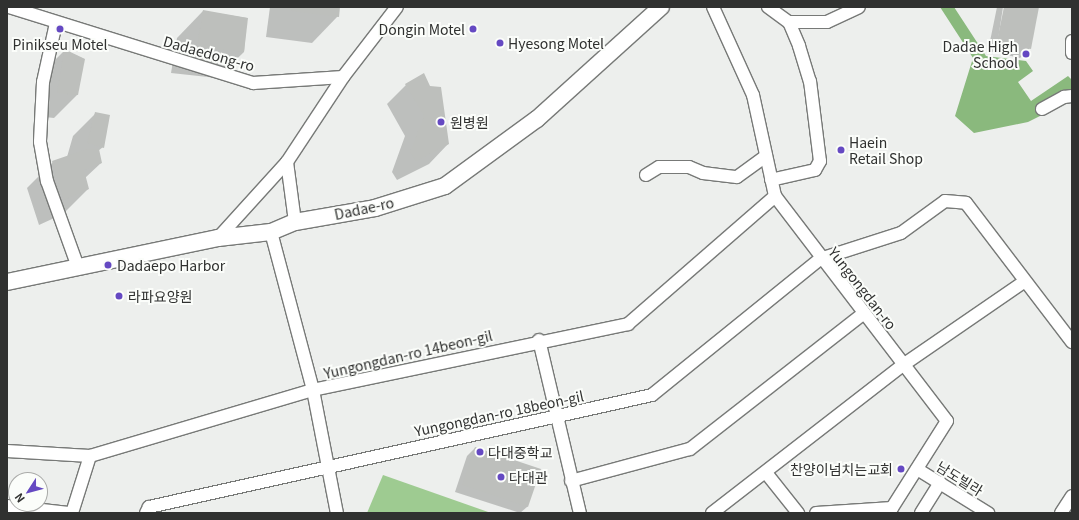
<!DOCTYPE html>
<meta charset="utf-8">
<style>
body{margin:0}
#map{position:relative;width:1079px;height:520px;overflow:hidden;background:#edefed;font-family:Georgia,"Noto Sans KR",serif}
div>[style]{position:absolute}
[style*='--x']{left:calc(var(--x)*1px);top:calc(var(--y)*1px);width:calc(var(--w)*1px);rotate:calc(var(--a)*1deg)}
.green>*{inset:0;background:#9ecb91}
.forest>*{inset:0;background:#8ab97d}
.shadow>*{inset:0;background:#0003}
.building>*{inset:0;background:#bdbfbc}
.roads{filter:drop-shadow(1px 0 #777977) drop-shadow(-1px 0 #777977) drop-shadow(0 1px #777977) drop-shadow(0 -1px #777977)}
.minor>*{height:12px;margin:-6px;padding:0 6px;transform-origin:6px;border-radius:6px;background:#fff}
.major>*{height:16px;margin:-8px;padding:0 8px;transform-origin:8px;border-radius:8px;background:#fff}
.dots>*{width:11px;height:11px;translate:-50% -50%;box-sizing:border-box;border:2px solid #fbfdfa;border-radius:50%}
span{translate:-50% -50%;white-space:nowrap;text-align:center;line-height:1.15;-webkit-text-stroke:4px #fbfdfa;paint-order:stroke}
.poi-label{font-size:14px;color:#303130}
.right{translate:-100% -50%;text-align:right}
.left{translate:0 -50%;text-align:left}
.street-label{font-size:14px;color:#303130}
.frame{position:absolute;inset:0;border:8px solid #303130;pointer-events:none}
.north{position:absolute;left:8px;top:472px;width:40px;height:40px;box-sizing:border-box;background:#fbfdfa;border:1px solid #aaaba9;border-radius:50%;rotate:234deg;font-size:11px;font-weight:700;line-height:16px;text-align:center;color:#303130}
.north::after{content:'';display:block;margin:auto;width:14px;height:18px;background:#6549c2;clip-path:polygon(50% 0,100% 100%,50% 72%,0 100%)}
</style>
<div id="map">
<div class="green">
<i style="clip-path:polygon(383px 475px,491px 513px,367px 513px)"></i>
</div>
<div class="forest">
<i style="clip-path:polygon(940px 7px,954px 7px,986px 56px,1026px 61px,1033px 71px,1018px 82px,1031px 101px,1068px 76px,1072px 80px,1072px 100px,1028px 122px,974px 133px,955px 116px,973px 58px)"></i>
</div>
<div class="shadow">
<i style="clip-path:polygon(270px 7px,339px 7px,338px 16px,312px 43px,266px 37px)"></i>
<i style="clip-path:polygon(997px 7px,1003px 7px,997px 46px,1005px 7px,1038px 7px,1030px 48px,1020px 58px,988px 51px)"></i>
<i style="clip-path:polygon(203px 11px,247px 18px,244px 52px,217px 78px,171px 73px,177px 38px)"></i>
<i style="clip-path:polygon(65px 50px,84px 59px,77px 95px,54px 118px,35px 116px,42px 73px)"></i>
<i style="clip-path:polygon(406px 85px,448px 144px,429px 164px,397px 180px,392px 172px,405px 136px,387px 104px)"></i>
<i style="clip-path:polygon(96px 113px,103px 147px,98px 151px,101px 163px,85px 178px,88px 189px,63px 214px,39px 225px,27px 188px,53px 162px,67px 157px,73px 136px)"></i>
<i style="clip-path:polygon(475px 448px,539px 470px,527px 507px,520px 513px,455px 492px,467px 456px)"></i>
</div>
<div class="building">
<i style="clip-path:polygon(292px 7px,340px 7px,339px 17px,291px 11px)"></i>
<i style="clip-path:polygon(1004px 7px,1039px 7px,1031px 49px,997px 41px)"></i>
<i style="clip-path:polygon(203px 10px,248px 18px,244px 52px,197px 47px)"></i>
<i style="clip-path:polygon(64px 49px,85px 59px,78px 95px,57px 93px)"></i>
<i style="clip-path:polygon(424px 73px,430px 86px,441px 87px,449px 144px,416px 161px,410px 152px,424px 116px,405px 84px)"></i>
<i style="clip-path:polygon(95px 112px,110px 115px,104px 148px,87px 143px)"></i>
<i style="clip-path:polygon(87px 149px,99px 149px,102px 163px,84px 170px,89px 189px,64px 200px,52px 161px)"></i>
<i style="clip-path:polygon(475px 447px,541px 469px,528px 507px,462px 485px)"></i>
</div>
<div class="roads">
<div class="minor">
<i style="--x:9;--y:7;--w:256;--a:17.3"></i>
<i style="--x:253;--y:83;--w:90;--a:-3.8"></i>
<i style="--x:343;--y:77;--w:88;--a:-52.4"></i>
<i style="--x:713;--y:7;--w:97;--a:65.6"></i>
<i style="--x:753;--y:95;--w:103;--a:77.7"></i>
<i style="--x:775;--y:196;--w:283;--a:52.6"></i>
<i style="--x:947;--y:421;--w:103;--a:122.3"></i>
<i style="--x:892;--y:508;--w:76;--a:176.2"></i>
<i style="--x:768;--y:7;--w:26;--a:36"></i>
<i style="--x:789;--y:22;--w:26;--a:67"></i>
<i style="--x:799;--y:46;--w:37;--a:73"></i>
<i style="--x:810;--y:81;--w:81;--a:82.9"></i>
<i style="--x:820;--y:161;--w:10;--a:119"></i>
<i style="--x:815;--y:170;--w:45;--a:167.2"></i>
<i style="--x:789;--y:22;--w:38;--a:0"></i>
<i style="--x:827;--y:22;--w:35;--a:-25"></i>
<i style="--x:56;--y:23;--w:60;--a:102.4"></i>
<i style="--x:43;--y:82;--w:60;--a:92.9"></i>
<i style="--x:40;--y:142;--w:40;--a:80"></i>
<i style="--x:47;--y:181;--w:91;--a:70.2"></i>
<i style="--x:1072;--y:41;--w:12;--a:90"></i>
<i style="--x:1042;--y:109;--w:25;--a:-29"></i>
<i style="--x:1064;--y:97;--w:8;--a:-7"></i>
<i style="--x:287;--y:162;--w:61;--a:82.4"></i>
<i style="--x:646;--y:175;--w:15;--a:-32"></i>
<i style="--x:659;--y:167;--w:30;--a:0"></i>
<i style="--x:689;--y:167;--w:15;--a:23"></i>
<i style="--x:703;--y:173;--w:34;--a:7"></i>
<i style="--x:737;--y:177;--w:36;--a:-36"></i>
<i style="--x:271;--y:232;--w:163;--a:75.1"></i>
<i style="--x:313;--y:390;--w:125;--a:79"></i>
<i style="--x:218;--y:238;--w:103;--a:-47.8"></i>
<i style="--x:287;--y:162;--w:102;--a:-56.6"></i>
<i style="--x:539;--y:340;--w:178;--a:76.7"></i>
<i style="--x:7;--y:451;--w:83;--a:3.4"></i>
<i style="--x:90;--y:456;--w:233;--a:-16.5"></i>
<i style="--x:313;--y:390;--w:322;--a:-11.8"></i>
<i style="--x:628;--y:324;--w:195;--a:-41"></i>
<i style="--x:917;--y:469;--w:84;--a:31.8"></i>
<i style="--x:767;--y:474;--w:50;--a:51.5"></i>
<i style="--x:571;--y:481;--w:123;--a:-15.1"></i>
<i style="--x:690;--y:449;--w:219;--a:-38"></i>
<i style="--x:7;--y:506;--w:62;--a:6.4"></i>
<i style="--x:72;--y:513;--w:60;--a:-72.5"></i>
<i style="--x:146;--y:513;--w:7;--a:-63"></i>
<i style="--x:149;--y:507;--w:515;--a:-12.55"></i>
<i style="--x:652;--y:395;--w:216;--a:-39"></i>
<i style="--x:820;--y:259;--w:85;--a:-17.8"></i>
<i style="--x:901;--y:233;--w:54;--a:-36"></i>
<i style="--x:945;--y:201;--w:21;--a:5"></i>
<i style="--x:966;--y:203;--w:175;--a:52.7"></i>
<i style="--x:712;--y:513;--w:242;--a:-37.8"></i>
<i style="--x:903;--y:365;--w:148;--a:-34.5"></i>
<i style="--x:921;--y:513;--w:36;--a:-58"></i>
<i style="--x:1061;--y:513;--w:20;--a:-57"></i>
</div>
<div class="major">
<i style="--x:7;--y:282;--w:216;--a:-11.8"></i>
<i style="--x:218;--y:238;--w:53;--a:-6.5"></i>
<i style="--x:271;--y:232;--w:26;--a:-23"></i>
<i style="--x:295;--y:222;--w:81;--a:-9.9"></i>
<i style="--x:375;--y:208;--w:73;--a:-17.4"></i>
<i style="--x:445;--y:186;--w:114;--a:-36.1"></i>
<i style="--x:537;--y:119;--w:167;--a:-42.1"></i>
</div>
</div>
<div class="dots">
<i style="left:60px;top:29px;background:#6549c2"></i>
<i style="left:473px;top:29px;background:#6549c2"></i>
<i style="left:500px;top:43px;background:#6549c2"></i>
<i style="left:1026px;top:54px;background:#6549c2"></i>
<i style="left:441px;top:122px;background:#6549c2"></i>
<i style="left:841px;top:150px;background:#6549c2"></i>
<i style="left:108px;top:265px;background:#6549c2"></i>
<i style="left:119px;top:296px;background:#6549c2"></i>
<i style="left:480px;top:452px;background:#6549c2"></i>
<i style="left:901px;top:469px;background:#6549c2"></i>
<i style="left:501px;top:477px;background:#6549c2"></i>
</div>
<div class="poi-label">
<span class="right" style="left:465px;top:29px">Dongin Motel</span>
<span class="left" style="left:508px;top:43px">Hyesong Motel</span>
<span style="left:60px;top:44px">Pinikseu Motel</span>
<span class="right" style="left:1018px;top:54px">Dadae High<br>School</span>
<span class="left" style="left:450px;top:122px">원병원</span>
<span class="left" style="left:849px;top:150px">Haein<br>Retail Shop</span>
<span class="left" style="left:117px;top:265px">Dadaepo Harbor</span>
<span class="left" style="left:128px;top:296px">라파요양원</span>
<span class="left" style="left:488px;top:452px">다대중학교</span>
<span class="right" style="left:893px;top:469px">찬양이넘치는교회</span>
<span class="left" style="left:509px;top:477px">다대관</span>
</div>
<div class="street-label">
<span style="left:209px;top:53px;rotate:16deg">Dadaedong-ro</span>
<span style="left:364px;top:208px;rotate:-12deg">Dadae-ro</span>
<span style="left:863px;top:288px;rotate:52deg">Yungongdan-ro</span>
<span style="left:408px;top:354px;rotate:-13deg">Yungongdan-ro 14beon-gil</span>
<span style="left:499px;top:413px;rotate:-12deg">Yungongdan-ro 18beon-gil</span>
<span style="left:960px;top:478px;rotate:32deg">남도빌라</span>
</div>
<div class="frame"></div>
<div class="north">N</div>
</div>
